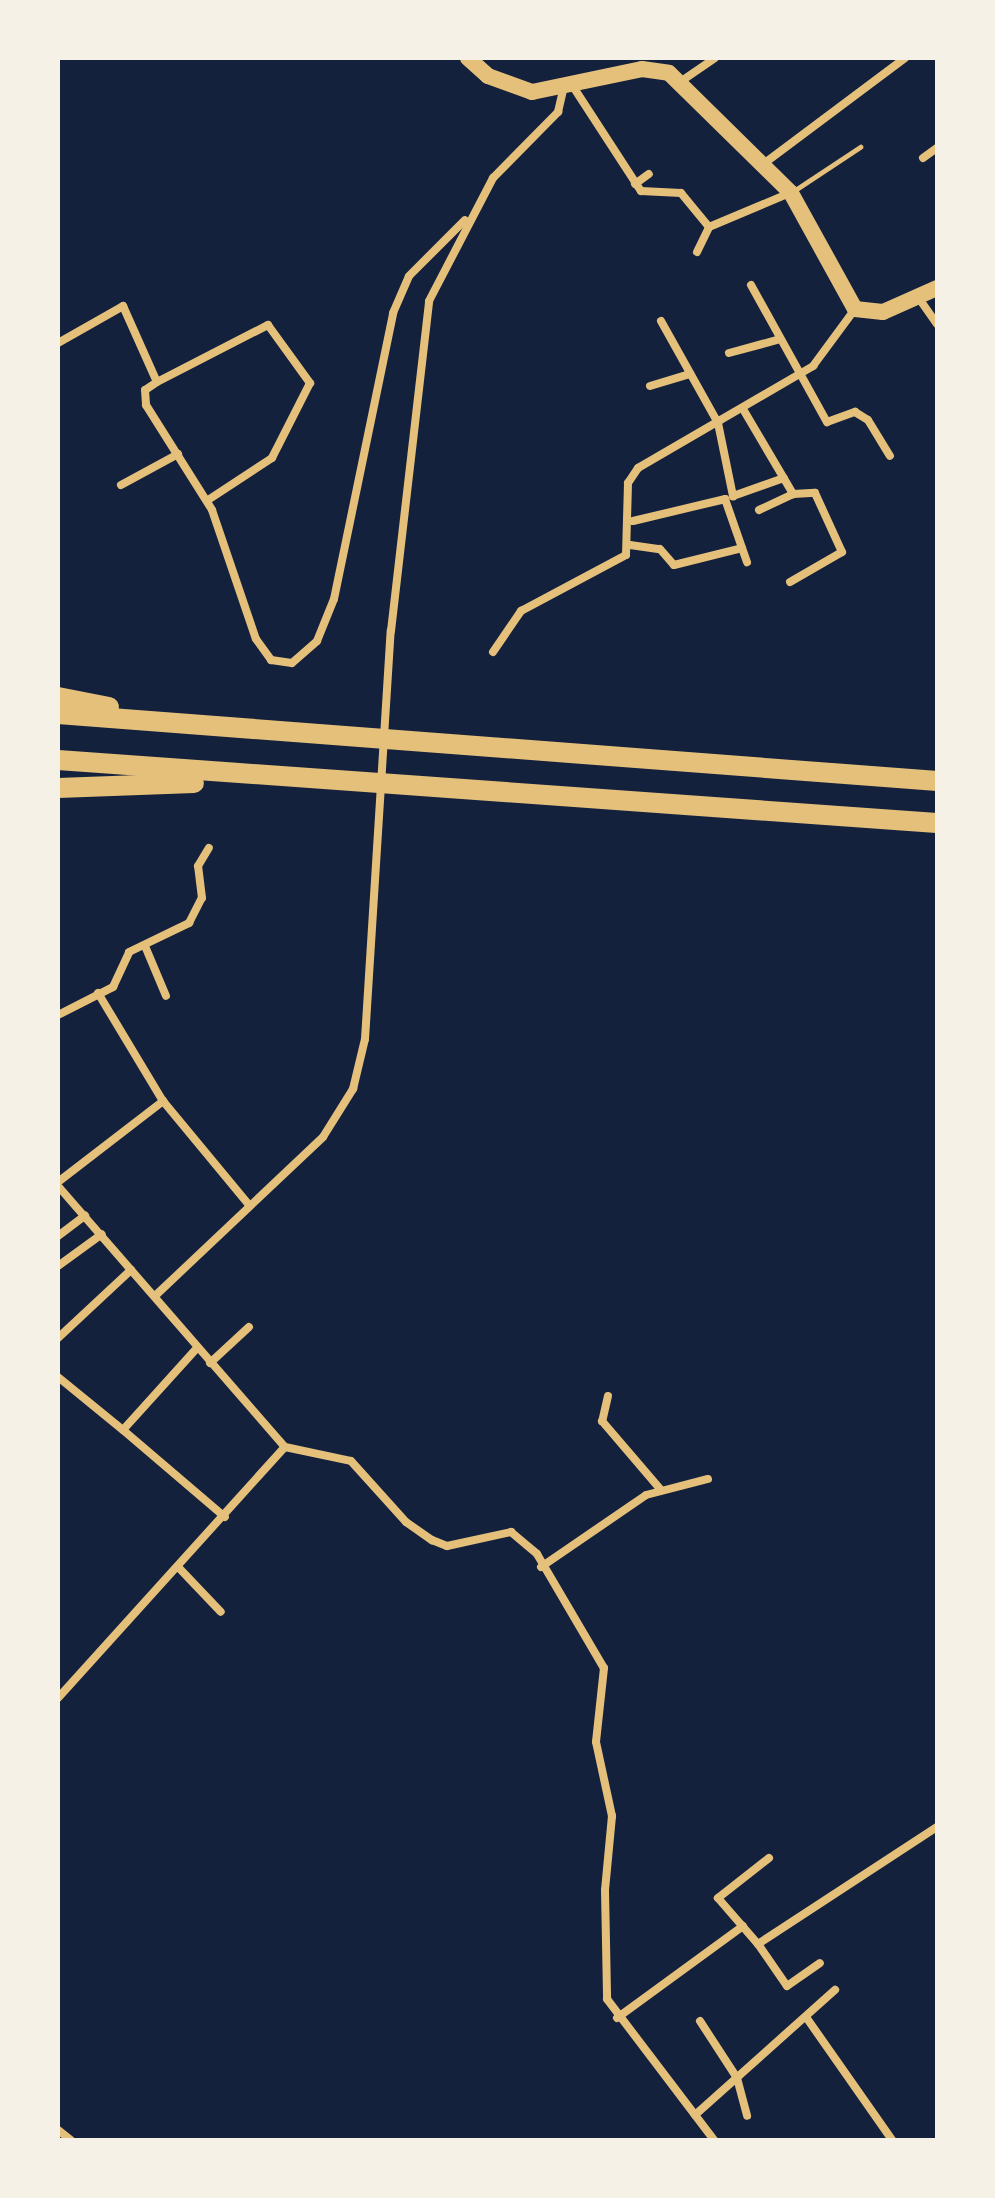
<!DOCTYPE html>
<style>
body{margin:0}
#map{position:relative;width:995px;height:2198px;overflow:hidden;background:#14213d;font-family:Manrope,sans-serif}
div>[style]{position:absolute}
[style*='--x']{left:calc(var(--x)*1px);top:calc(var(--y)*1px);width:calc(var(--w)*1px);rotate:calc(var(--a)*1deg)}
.service>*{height:5px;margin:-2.5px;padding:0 2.5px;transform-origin:2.5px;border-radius:2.5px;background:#e5c07b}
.minor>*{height:8px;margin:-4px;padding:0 4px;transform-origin:4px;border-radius:4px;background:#e5c07b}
.secondary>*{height:16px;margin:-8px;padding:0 8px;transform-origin:8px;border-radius:8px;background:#e5c07b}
.motorway>*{height:20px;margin:-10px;padding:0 10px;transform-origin:10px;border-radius:10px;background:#e5c07b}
span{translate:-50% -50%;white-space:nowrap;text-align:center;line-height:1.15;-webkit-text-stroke:6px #f6f1e7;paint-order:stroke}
.frame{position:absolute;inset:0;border:60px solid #f6f1e7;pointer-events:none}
</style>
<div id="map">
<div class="service">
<i style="--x:792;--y:192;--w:82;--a:-33.5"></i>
</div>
<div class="minor">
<i style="--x:680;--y:82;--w:42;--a:-34.4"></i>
<i style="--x:574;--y:88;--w:123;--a:57"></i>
<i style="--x:641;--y:191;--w:40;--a:2.9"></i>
<i style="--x:681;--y:193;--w:44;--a:50.5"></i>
<i style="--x:923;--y:158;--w:17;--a:-36"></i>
<i style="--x:762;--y:165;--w:179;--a:-36.8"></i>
<i style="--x:635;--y:184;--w:17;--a:-36"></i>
<i style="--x:697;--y:252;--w:28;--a:-64"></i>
<i style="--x:709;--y:227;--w:88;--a:-22.8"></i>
<i style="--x:751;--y:285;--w:157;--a:61"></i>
<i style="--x:827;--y:422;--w:30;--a:-20"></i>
<i style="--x:855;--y:412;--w:15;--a:32"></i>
<i style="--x:868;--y:420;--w:42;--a:58.6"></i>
<i style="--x:918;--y:297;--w:33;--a:55"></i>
<i style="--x:661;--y:321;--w:117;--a:60.8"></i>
<i style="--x:718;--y:423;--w:75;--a:78.4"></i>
<i style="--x:733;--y:496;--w:54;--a:-19.4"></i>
<i style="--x:58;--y:343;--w:75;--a:-29.6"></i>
<i style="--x:123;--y:306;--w:83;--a:65.9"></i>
<i style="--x:157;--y:382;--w:14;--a:146"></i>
<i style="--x:145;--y:390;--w:15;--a:86"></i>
<i style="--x:146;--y:405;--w:124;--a:57.8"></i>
<i style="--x:212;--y:510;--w:136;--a:71.2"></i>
<i style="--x:256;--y:639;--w:26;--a:54"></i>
<i style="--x:271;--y:660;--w:21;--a:8"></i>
<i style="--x:292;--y:663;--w:33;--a:-41"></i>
<i style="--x:317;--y:641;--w:45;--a:-68"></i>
<i style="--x:334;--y:599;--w:292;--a:-78.3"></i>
<i style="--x:393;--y:313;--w:40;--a:-66.6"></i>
<i style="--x:409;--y:276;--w:79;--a:-45"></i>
<i style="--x:729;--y:353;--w:50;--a:-15.2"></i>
<i style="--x:157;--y:382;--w:125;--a:-27.2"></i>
<i style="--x:268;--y:325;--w:72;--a:54.1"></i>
<i style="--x:310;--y:383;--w:84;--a:116.9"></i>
<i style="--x:272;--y:458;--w:77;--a:146.7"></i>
<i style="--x:650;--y:386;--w:42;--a:-16.7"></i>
<i style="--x:743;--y:409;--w:99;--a:59.5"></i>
<i style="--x:793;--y:494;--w:22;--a:-3"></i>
<i style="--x:815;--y:493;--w:65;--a:65.4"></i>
<i style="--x:842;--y:552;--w:60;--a:150"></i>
<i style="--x:121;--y:485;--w:65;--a:-28.5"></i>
<i style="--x:759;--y:510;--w:38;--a:-25"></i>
<i style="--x:633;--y:521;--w:95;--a:-13.4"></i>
<i style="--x:725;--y:499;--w:67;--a:70.8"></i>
<i style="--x:630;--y:545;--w:30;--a:8"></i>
<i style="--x:660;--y:549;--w:21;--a:49"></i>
<i style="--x:674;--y:565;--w:70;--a:-14"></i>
<i style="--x:493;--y:652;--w:50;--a:-55.7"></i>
<i style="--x:521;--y:611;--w:119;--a:-28.1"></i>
<i style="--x:626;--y:555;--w:72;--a:-88.4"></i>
<i style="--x:628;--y:483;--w:18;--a:-56"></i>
<i style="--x:638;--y:468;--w:203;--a:-30.2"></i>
<i style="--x:813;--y:366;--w:71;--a:-53.6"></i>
<i style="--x:145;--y:946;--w:54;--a:67.2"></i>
<i style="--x:98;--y:993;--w:126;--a:59"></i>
<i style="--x:163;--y:1101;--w:136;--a:50.4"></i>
<i style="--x:58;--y:1015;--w:62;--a:-27"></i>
<i style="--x:113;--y:987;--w:38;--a:-65"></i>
<i style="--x:129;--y:952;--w:67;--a:-25.8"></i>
<i style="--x:189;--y:923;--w:28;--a:-63"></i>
<i style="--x:202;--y:898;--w:32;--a:-97"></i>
<i style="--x:198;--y:866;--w:21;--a:-59"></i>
<i style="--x:58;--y:1182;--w:133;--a:-37.6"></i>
<i style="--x:58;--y:1186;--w:346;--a:49"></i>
<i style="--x:285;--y:1447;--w:67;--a:12"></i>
<i style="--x:351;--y:1461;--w:82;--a:48"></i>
<i style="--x:406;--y:1522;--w:32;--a:35"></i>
<i style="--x:432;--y:1540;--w:16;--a:22"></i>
<i style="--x:447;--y:1546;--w:66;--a:-12.3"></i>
<i style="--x:511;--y:1532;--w:34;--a:40"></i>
<i style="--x:537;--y:1554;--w:132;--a:59.6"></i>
<i style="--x:604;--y:1668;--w:74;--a:96.2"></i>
<i style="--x:596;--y:1742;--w:76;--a:77.8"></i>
<i style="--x:612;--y:1816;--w:74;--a:95.4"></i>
<i style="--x:605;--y:1890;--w:109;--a:88.9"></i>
<i style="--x:607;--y:1999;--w:177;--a:52.8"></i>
<i style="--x:58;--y:1236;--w:34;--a:-37"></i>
<i style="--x:58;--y:1266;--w:54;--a:-36"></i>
<i style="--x:156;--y:1295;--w:230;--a:-43.4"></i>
<i style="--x:323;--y:1137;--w:57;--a:-58"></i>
<i style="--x:353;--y:1089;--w:51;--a:-76.5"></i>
<i style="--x:365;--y:1039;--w:409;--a:-86.4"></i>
<i style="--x:391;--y:631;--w:332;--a:-83.4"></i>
<i style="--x:429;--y:301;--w:139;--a:-62.5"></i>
<i style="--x:493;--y:178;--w:93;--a:-45.4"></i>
<i style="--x:558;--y:112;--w:22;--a:-77"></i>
<i style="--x:58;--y:1338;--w:100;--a:-43"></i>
<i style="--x:197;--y:1348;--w:110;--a:132.1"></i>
<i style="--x:123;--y:1430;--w:134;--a:40.5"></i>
<i style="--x:210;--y:1363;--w:53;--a:-42.7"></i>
<i style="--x:58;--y:1377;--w:84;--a:39.2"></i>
<i style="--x:608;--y:1396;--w:26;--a:103"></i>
<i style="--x:602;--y:1421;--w:91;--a:49.5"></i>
<i style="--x:541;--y:1567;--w:127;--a:-34.4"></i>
<i style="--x:646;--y:1495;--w:64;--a:-14.5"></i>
<i style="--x:180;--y:1569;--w:59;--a:46.4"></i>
<i style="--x:58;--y:1698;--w:338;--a:-47.9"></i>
<i style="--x:769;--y:1858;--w:65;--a:141.9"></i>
<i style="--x:718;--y:1898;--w:61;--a:49"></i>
<i style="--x:758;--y:1944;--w:214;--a:-33.2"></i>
<i style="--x:758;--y:1944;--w:51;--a:55.4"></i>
<i style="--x:787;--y:1986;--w:40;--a:-34.9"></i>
<i style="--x:806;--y:2017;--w:150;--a:55"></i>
<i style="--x:617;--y:2018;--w:156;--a:-36.1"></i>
<i style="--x:700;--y:2021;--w:68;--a:57"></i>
<i style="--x:737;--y:2078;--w:39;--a:75"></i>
<i style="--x:695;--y:2115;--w:188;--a:-41.8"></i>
<i style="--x:58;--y:2130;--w:16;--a:38"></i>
</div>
<div class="secondary">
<i style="--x:468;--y:58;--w:27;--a:42"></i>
<i style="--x:488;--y:76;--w:47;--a:20"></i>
<i style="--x:532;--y:92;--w:112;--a:-11.8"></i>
<i style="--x:642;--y:69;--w:27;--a:8"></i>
<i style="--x:669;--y:73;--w:171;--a:44.5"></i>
<i style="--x:791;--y:193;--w:132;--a:61.1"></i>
<i style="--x:855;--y:309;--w:28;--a:6"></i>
<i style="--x:883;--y:312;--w:59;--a:-24"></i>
</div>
<div class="motorway">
<i style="--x:58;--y:697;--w:52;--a:11.1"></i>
<i style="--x:58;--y:714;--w:882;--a:4.36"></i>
<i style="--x:58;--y:760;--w:881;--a:4.1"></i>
<i style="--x:58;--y:788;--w:136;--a:-2.1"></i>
</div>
<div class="frame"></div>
</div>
